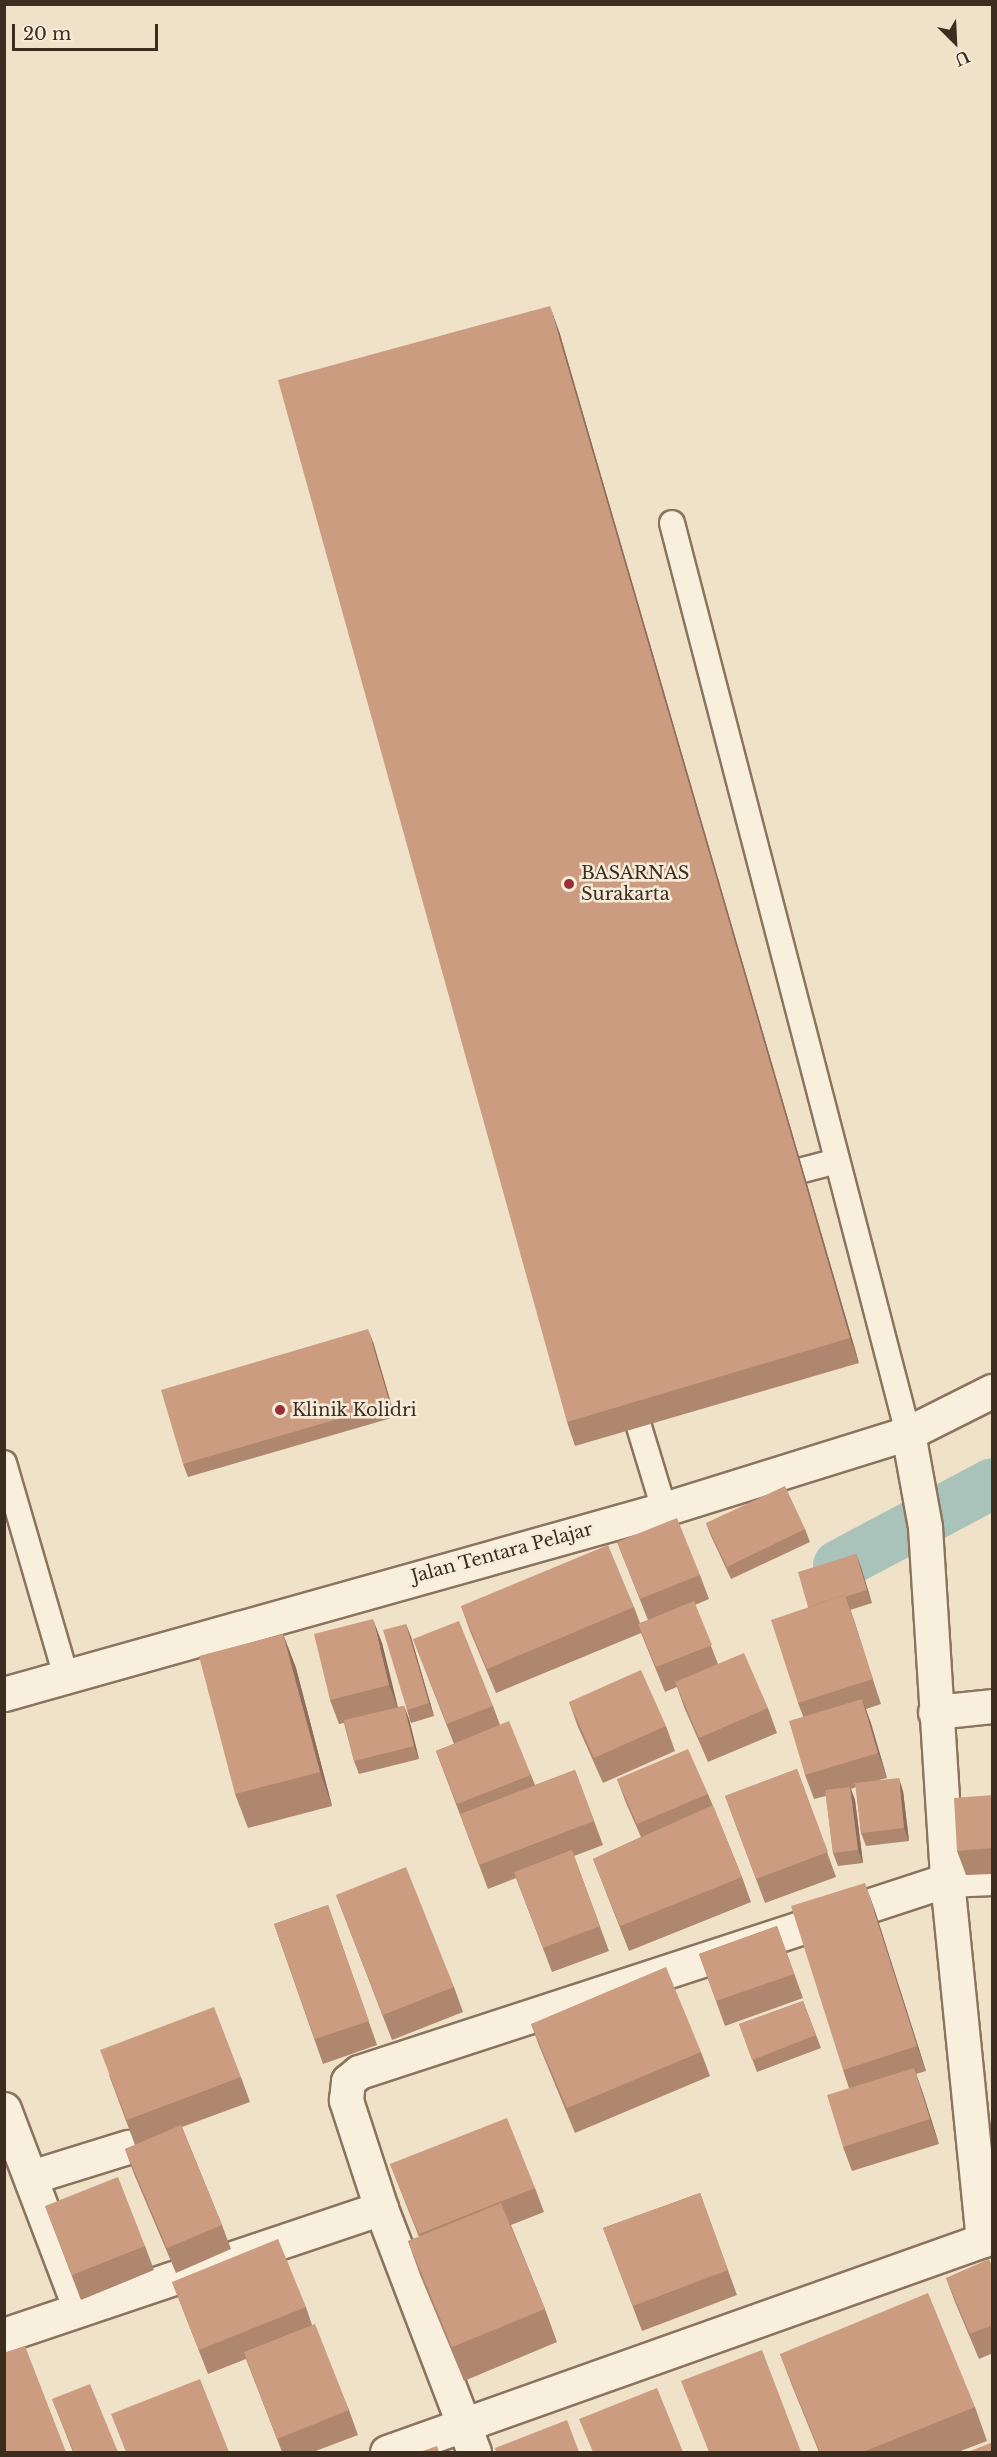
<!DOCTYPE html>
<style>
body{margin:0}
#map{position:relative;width:997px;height:2457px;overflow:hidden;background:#efe2c9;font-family:"Libre Baskerville",serif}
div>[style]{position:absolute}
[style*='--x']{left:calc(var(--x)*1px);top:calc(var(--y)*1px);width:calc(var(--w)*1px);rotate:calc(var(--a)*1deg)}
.canal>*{height:51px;margin:-25.5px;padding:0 25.5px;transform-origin:25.5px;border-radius:25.5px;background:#aac3ba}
.roads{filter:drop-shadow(2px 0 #8b745e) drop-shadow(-2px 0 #8b745e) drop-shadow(0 2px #8b745e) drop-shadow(0 -2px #8b745e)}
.service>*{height:24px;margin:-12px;padding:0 12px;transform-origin:12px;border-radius:12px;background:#f9efdd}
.minor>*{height:33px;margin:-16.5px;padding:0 16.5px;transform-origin:16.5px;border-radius:16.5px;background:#f9efdd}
.secondary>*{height:33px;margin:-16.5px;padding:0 16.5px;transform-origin:16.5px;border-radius:16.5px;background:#f9efdd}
.wall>*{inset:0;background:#af866e}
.shaded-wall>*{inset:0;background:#8f6d5a}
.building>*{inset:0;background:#cc9c80}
.dots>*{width:16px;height:16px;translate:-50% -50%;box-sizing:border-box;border:3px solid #f6ecd9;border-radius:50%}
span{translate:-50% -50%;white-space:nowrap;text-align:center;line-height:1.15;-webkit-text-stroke:5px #f6ecd9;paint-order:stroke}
.poi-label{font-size:18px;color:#3c2d21}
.left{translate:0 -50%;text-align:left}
.street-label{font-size:18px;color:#3c2d21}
.frame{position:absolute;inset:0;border:6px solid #3c2d21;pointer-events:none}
.north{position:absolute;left:925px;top:12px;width:60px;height:60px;-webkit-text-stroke:4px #f6ecd9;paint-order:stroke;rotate:156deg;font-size:16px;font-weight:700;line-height:24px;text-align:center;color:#3c2d21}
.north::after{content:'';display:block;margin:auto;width:21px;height:27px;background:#3c2d21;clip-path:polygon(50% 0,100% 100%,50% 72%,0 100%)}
.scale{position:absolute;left:12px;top:24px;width:146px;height:27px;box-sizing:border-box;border:3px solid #3c2d21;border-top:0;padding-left:8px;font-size:18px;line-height:21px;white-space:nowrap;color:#3c2d21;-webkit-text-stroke:4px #f6ecd9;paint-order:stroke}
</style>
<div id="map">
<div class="canal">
<i style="--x:838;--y:1565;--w:174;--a:-28"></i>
</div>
<div class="roads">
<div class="service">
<i style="--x:672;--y:523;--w:940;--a:75.46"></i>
<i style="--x:772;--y:1178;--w:64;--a:-14.5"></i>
<i style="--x:630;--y:1397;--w:117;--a:73.1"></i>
<i style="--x:4;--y:1463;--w:222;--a:73.8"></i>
</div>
<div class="minor">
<i style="--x:908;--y:1433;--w:96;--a:79.7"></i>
<i style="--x:925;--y:1527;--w:354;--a:86.4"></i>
<i style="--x:947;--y:1880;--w:362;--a:84.3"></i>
<i style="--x:935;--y:1712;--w:57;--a:-6"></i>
<i style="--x:4;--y:2109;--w:214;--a:69.2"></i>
<i style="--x:31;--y:2177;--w:102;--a:-17.2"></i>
<i style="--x:4;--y:2335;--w:398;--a:-18.6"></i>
<i style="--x:387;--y:2452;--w:642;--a:-19.56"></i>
<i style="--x:474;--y:2452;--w:261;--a:-110.9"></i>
<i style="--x:381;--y:2208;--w:114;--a:-108"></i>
<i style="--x:346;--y:2100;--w:19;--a:-84"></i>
<i style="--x:348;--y:2081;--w:14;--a:-39"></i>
<i style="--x:359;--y:2072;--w:619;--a:-18.08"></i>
<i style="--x:947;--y:1880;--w:45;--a:-2.5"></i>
</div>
<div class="secondary">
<i style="--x:4;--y:1694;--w:685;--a:-15.66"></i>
<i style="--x:664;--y:1509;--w:256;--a:-17.3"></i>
<i style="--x:908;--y:1433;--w:94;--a:-26.6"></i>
</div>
</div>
<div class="wall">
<i style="clip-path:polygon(559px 331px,859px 1363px,575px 1446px,567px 1422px)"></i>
<i style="clip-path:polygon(373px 1342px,395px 1417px,188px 1477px,183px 1464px)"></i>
<i style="clip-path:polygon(706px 1523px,805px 1529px,810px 1542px,731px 1579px,711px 1536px)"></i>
<i style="clip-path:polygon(617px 1542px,700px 1575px,709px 1599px,695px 1605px,718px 1664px,768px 1708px,777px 1733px,708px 1762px,684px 1707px,677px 1687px,665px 1692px,641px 1633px,496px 1693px,470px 1631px,461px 1606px,634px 1607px,640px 1623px,648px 1620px)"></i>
<i style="clip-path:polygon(856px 1554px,872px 1603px,850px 1610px,881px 1704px,866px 1709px,887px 1778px,879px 1780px,903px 1791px,909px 1841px,866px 1846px,861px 1833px,856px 1787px,851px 1789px,855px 1800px,863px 1863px,838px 1866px,833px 1853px,826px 1796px,814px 1799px,805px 1775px,803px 1716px,798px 1703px,808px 1607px)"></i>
<i style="clip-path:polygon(406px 1624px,411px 1637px,434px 1716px,411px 1723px,407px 1710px)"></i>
<i style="clip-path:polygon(283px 1634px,296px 1668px,332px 1806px,248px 1828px,235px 1794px)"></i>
<i style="clip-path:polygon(413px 1639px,493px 1706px,500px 1725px,531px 1775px,535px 1785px,575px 1770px,603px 1845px,574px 1856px,609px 1951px,552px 1972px,516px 1878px,488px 1889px,436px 1751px,454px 1744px)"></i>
<i style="clip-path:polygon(382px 1643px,398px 1707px,404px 1706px,409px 1719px,419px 1759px,359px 1774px,354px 1761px,344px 1723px,339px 1724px,330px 1700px)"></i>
<i style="clip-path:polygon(569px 1702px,666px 1726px,675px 1751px,603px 1783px,578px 1727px)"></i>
<i style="clip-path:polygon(797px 1769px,836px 1877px,765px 1903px,725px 1796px)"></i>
<i style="clip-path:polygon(617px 1779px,708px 1794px,742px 1877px,751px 1902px,629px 1951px,593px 1859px,641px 1837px,626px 1803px)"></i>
<i style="clip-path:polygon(993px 1795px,993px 1874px,966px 1875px,957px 1851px)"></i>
<i style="clip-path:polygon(336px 1895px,454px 1987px,463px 2012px,392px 2040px)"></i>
<i style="clip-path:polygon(328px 1905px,377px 2045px,323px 2064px,274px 1924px)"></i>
<i style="clip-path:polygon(874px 1908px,926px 2071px,916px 2074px,939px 2144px,852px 2171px,843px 2147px,849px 2088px,843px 2070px)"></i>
<i style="clip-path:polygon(777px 1926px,803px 1998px,725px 2026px,699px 1954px)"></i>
<i style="clip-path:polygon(803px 2001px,821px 2048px,757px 2072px,739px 2024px)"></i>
<i style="clip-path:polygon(531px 2024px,701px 2052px,710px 2076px,575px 2133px,540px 2048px)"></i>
<i style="clip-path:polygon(109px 2075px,241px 2077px,250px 2102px,182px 2127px,222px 2225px,231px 2249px,176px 2273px,134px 2174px,125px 2149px,135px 2145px)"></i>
<i style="clip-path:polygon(390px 2164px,535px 2188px,544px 2212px,511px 2225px,545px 2309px,557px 2342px,464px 2381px,420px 2275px,408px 2241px,419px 2237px)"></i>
<i style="clip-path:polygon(700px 2193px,737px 2295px,642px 2331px,603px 2228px)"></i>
<i style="clip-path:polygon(45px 2206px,145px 2246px,154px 2270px,81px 2300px)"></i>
<i style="clip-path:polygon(993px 2269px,993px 2353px,979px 2359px,955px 2302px,946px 2278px)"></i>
<i style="clip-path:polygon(172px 2282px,306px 2307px,312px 2325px,349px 2410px,358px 2435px,313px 2452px,282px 2452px,246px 2359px,208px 2374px)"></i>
<i style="clip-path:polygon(780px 2354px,975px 2407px,987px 2441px,958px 2452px,819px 2452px,793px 2388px)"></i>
<i style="clip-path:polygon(52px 2399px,118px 2452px,73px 2452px)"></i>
</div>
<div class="shaded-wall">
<i style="clip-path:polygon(550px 306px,559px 331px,859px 1363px,850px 1338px)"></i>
<i style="clip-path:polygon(368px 1329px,373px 1342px,395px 1417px,390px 1404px)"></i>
<i style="clip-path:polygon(856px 1554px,861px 1567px,872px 1603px,867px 1590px)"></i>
<i style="clip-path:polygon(845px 1595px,854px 1620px,881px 1704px,873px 1679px)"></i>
<i style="clip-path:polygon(373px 1619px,382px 1643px,398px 1709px,389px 1685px)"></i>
<i style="clip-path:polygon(406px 1624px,411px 1637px,434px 1716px,429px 1703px)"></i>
<i style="clip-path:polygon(283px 1634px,296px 1668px,332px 1806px,320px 1772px)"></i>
<i style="clip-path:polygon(862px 1699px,871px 1723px,887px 1778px,878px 1753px)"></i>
<i style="clip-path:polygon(404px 1706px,409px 1719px,419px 1759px,414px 1746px)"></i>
<i style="clip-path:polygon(899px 1778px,903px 1791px,909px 1841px,904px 1828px)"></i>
<i style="clip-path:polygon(850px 1787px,855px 1800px,863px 1863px,858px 1850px)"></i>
<i style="clip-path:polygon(865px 1883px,874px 1908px,926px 2071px,917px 2046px)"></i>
<i style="clip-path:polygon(914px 2068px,923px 2093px,939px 2144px,930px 2119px)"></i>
</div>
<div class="building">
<i style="clip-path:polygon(550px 306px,850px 1338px,567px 1422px,278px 380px)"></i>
<i style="clip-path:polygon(368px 1329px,390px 1404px,183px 1464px,161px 1390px)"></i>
<i style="clip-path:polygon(785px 1486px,805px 1529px,727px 1567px,706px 1523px)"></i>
<i style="clip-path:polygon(677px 1518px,700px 1575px,640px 1599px,617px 1542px)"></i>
<i style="clip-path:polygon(608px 1545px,634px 1607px,487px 1669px,461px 1606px)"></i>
<i style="clip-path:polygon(856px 1554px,867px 1590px,845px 1597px,845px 1595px,808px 1607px,798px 1572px)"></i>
<i style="clip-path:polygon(845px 1595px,873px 1679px,798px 1703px,771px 1620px)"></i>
<i style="clip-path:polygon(694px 1601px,712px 1645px,656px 1667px,638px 1624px)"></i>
<i style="clip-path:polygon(373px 1619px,389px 1685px,330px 1700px,314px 1634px)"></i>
<i style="clip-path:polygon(459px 1621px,493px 1706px,447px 1724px,413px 1639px)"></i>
<i style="clip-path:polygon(406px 1624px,429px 1703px,407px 1710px,383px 1630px)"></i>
<i style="clip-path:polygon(283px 1634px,320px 1772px,235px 1794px,199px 1656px)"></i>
<i style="clip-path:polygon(744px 1653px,768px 1708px,699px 1738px,675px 1682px)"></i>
<i style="clip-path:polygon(641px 1670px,666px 1726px,594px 1758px,569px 1702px)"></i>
<i style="clip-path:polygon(862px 1699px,878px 1753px,805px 1775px,789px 1721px)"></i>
<i style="clip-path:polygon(404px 1706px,414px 1746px,354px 1761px,344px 1720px)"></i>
<i style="clip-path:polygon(509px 1721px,531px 1775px,457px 1804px,436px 1751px)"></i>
<i style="clip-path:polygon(688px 1749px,708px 1794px,637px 1824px,617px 1779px)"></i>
<i style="clip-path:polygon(797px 1769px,828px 1852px,756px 1879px,725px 1796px)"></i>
<i style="clip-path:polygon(575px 1770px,594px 1821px,479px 1865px,460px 1814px)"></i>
<i style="clip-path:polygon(899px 1778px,904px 1828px,861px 1833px,855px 1783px)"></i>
<i style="clip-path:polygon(850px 1787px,858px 1850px,833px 1853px,825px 1790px)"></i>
<i style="clip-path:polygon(993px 1795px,993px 1848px,957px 1851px,954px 1798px)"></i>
<i style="clip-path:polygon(713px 1805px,742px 1877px,620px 1926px,593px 1859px)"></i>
<i style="clip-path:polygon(572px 1850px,600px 1926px,543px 1948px,514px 1872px)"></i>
<i style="clip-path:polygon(406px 1867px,454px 1987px,383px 2015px,336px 1895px)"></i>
<i style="clip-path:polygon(865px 1883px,917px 2046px,843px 2070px,791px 1906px)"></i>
<i style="clip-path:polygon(328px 1905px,369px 2021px,315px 2039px,274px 1924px)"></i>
<i style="clip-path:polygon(777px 1926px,794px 1974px,716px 2001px,699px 1954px)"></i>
<i style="clip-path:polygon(666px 1967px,701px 2052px,567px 2108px,531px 2024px)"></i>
<i style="clip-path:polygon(803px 2001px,816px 2035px,752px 2060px,739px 2024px)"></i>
<i style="clip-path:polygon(214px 2007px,241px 2077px,127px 2120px,100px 2050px)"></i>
<i style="clip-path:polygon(914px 2068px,930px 2119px,843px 2147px,827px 2095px)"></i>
<i style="clip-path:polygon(507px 2118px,535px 2188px,419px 2234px,390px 2164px)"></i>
<i style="clip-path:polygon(181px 2125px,222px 2225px,167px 2248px,125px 2149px)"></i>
<i style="clip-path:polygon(118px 2177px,145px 2246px,72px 2275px,45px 2206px)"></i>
<i style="clip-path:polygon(700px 2193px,728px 2270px,633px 2306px,603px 2228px)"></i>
<i style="clip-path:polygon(501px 2203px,545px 2309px,452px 2347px,408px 2241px)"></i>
<i style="clip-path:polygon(278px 2239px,306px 2307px,199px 2350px,172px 2282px)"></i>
<i style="clip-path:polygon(989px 2259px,993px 2269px,993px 2325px,970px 2334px,946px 2278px)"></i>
<i style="clip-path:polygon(928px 2293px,975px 2407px,863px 2452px,820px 2452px,780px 2354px)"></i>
<i style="clip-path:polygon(315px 2324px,349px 2410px,277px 2439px,244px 2352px)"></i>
<i style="clip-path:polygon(25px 2346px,66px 2452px,4px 2452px,4px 2353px)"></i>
<i style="clip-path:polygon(762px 2350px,801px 2452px,709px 2452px,681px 2381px)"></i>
<i style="clip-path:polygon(200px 2379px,229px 2452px,126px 2452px,111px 2414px)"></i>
<i style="clip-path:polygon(90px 2384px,118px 2452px,74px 2452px,52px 2399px)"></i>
<i style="clip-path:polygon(657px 2388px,683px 2452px,593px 2452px,579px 2419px)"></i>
<i style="clip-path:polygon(567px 2420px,579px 2452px,496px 2452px,495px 2448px)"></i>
<i style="clip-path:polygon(993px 2442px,993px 2452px,968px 2452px)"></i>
<i style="clip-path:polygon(437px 2446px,439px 2452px,420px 2452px)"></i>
</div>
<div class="dots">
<i style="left:569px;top:884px;background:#9a2e35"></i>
<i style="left:280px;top:1410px;background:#9a2e35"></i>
</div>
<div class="poi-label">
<span class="left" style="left:581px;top:884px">BASARNAS<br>Surakarta</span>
<span class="left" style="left:292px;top:1410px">Klinik Kolidri</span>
</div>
<div class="street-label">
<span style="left:502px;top:1553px;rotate:-15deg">Jalan Tentara Pelajar</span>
</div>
<div class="frame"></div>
<div class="north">U</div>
<div class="scale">20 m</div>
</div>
